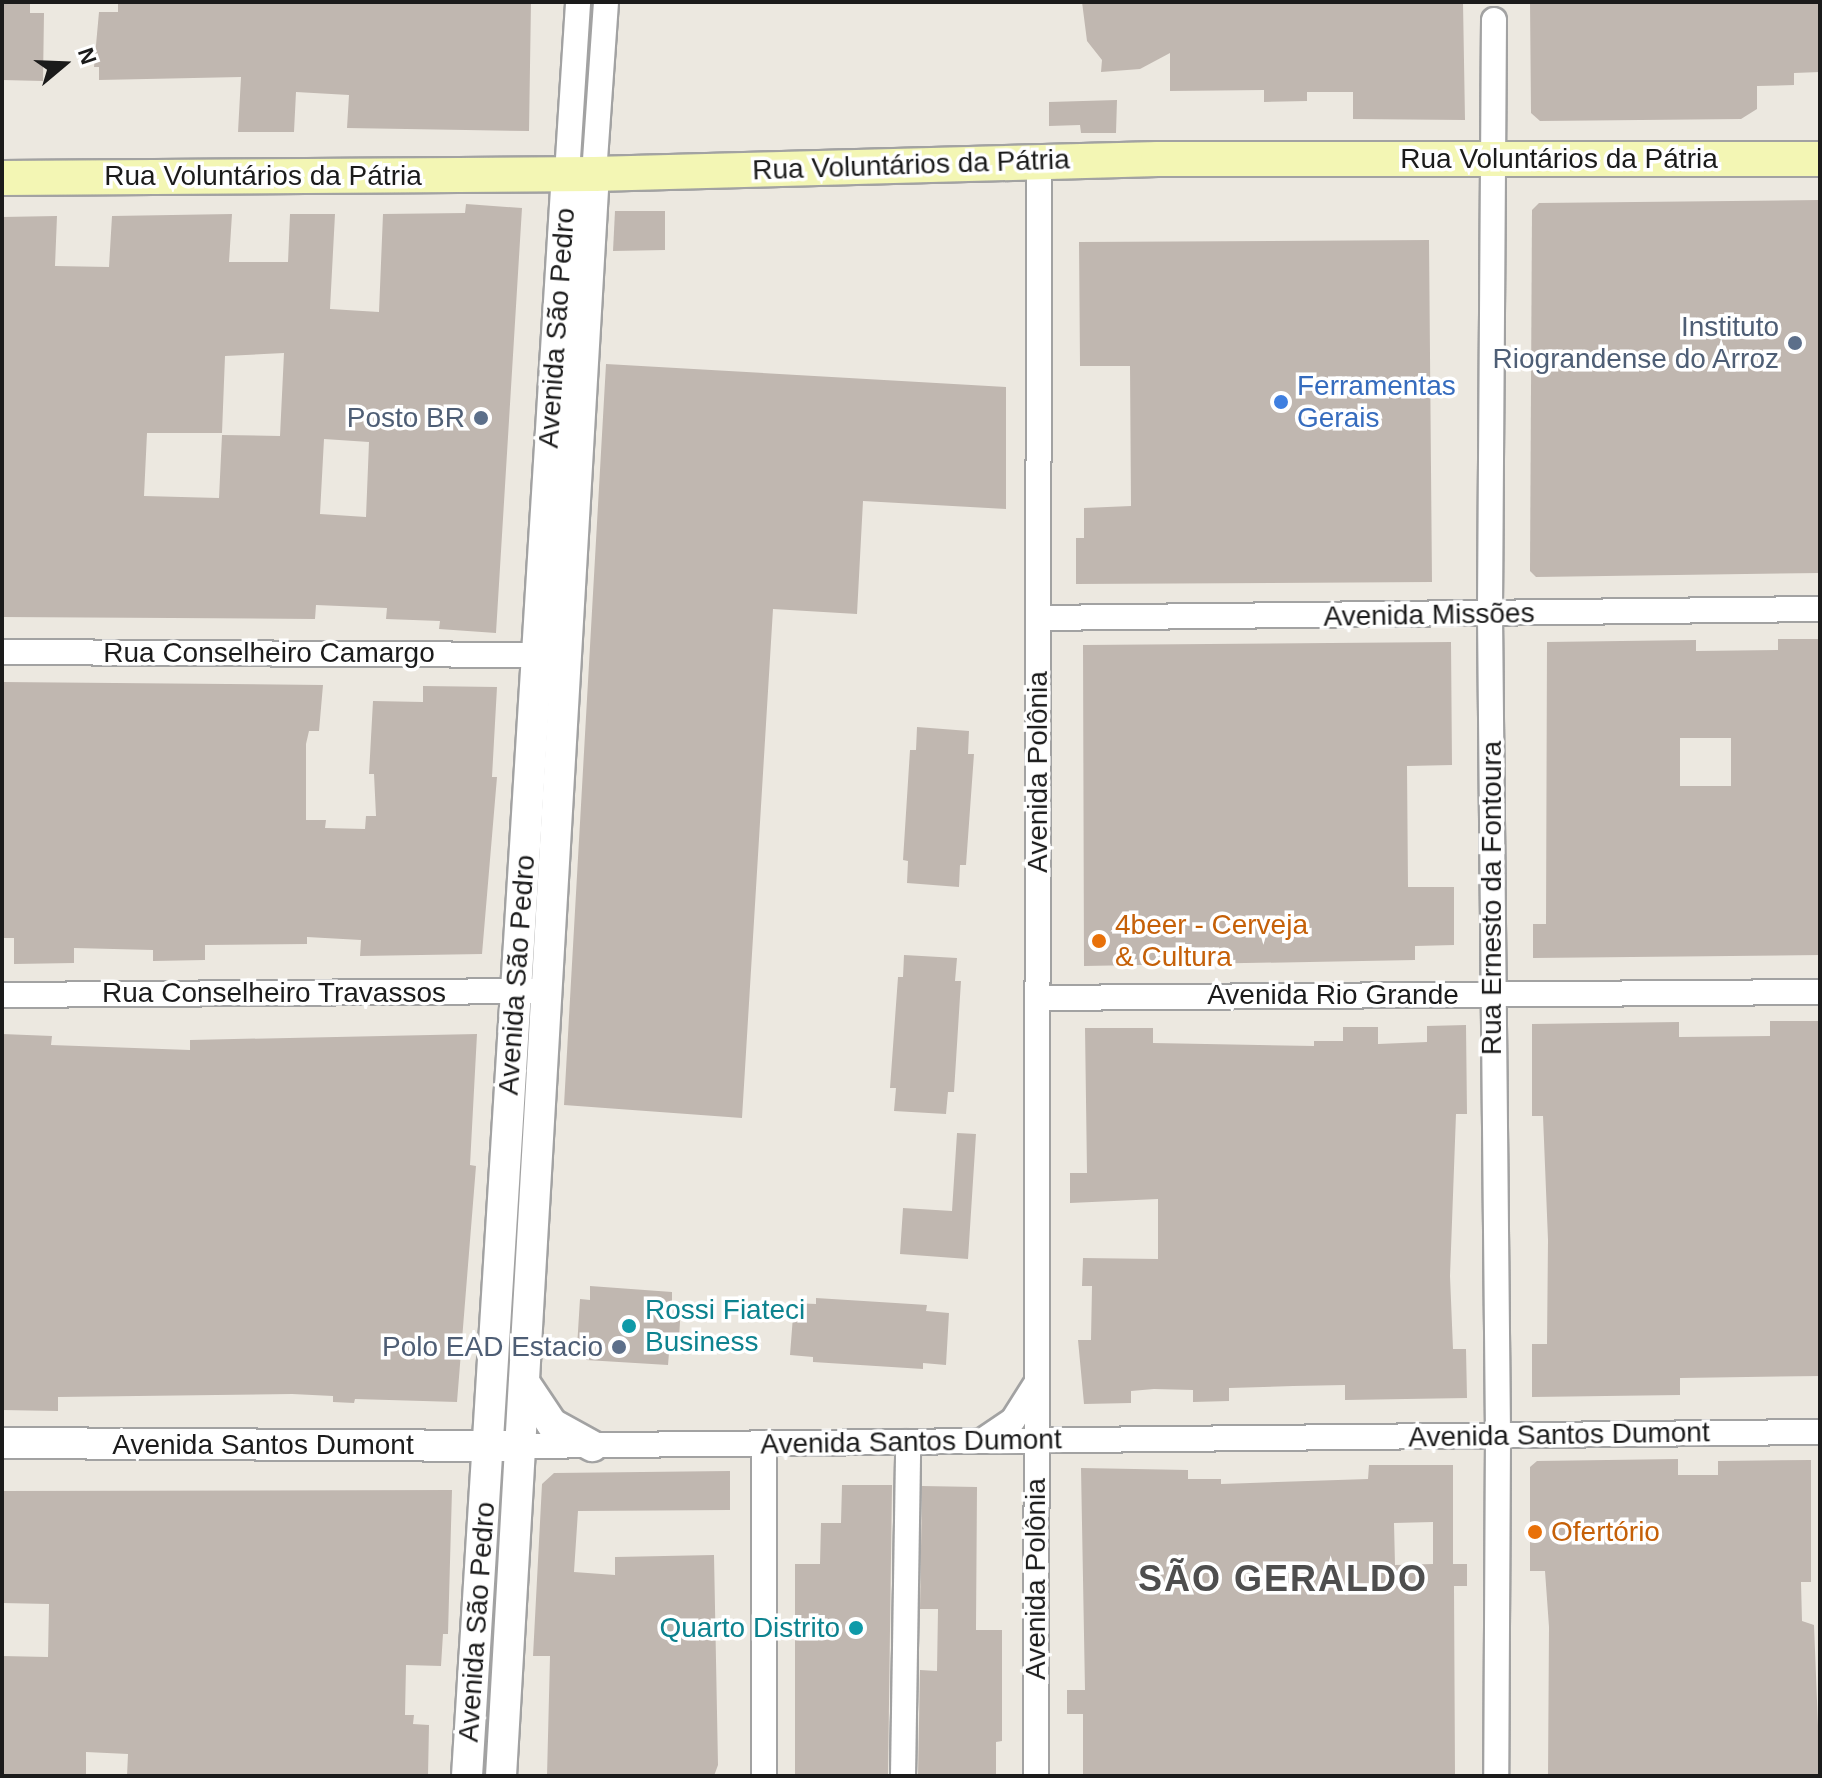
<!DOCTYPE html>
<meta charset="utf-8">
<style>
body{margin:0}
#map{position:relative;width:1822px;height:1778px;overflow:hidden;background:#ece8e0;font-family:Helvetica,sans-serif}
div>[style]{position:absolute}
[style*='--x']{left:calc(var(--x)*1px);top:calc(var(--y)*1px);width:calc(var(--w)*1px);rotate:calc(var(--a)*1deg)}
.building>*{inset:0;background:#c0b7b0}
.roads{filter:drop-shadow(2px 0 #a2a2a2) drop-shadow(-2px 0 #a2a2a2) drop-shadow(0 2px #a2a2a2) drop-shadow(0 -2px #a2a2a2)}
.minor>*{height:24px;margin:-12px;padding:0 12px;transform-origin:12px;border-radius:12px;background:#fff}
.tertiary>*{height:30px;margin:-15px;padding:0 15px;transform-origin:15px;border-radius:15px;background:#fff}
.secondary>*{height:34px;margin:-17px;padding:0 17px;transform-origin:17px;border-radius:17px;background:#f3f6b4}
.dots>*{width:22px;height:22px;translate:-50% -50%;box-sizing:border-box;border:4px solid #fff;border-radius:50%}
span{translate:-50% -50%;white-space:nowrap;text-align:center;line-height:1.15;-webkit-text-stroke:7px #fff;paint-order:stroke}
.street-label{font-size:28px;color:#1b1b1b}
.service-label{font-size:28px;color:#4e5e75}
.right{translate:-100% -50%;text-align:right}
.shop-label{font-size:28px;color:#366cbe}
.left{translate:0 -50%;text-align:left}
.food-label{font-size:28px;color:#c56008}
.culture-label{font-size:28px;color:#0d838f}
.district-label{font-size:36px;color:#4e4e4e;font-weight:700;letter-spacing:2px}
.frame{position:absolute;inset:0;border:4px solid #1b1b1b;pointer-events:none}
.north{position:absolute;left:24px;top:24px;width:80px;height:80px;-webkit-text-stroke:6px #fff;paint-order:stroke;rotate:71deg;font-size:22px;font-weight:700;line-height:32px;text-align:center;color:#1b1b1b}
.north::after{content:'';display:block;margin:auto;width:28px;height:36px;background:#1b1b1b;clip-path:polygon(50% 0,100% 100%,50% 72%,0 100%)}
</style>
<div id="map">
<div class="building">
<i style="clip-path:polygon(2px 2px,30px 2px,30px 13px,44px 13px,43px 81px,2px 80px)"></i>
<i style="clip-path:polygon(118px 2px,531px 2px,529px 131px,347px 128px,349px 95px,296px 92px,294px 132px,238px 132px,241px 77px,99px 80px,99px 67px,94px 67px,99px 12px,118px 12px)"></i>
<i style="clip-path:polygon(1082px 2px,1463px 2px,1465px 120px,1353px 119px,1353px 92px,1307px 92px,1307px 101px,1264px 102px,1264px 90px,1170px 91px,1170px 53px,1140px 69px,1101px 72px,1102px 60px,1087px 41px)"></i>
<i style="clip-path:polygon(1530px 2px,1820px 2px,1820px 72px,1794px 73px,1794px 85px,1757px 86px,1757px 109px,1741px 119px,1540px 121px,1531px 113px)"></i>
<i style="clip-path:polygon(1117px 100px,1116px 133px,1081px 133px,1080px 125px,1049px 126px,1049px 102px)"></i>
<i style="clip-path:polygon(1820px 200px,1820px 573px,1536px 577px,1530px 571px,1532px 210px,1539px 203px)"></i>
<i style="clip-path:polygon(evenodd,466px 204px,522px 208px,496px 633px,439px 629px,440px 621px,386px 619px,387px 608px,316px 605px,315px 619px,2px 617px,2px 217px,57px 216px,55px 266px,109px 267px,112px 216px,232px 214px,229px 262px,288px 262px,290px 214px,335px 214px,330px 309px,379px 312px,383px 214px,465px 213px,466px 204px,284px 353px,280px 436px,222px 435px,219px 498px,144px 496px,147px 433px,222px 433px,225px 356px,284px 353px,466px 204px,324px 439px,369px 442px,366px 517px,320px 514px,324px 439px)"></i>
<i style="clip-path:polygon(615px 211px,665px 211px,665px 250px,613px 251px)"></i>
<i style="clip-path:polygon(1429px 240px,1432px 582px,1076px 584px,1076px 538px,1084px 538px,1084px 508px,1131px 506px,1130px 366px,1080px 366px,1079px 242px)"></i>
<i style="clip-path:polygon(606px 364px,1006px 387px,1006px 509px,863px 501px,857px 614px,773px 609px,742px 1118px,564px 1105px)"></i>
<i style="clip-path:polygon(evenodd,1778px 639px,1820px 639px,1820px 955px,1533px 958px,1533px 924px,1546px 924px,1547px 642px,1696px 640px,1696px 651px,1778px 650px,1778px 639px,1680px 738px,1731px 738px,1731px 786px,1680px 786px,1680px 738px)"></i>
<i style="clip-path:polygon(1451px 642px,1452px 765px,1407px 766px,1408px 887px,1454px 887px,1454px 945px,1415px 946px,1415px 960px,1084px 966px,1083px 645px)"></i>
<i style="clip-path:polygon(2px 682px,323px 685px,319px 731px,309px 731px,306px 744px,306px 820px,326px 820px,325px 828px,365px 829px,366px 816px,376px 816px,374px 774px,369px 774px,373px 701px,423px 702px,423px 686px,497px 687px,492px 777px,497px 777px,482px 954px,360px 956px,361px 940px,307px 937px,307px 944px,205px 945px,205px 960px,153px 961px,153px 950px,74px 948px,74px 963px,14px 964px,14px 938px,2px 938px)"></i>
<i style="clip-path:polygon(917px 727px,969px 731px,968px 754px,974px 754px,966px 865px,960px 865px,959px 887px,907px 883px,908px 861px,903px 860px,910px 750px,916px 750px)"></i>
<i style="clip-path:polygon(904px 955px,957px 958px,955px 981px,961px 981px,954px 1092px,948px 1092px,946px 1114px,894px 1111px,896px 1088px,890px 1088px,898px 977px,903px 977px)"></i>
<i style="clip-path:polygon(1770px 1021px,1820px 1021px,1820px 1376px,1680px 1378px,1680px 1395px,1532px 1397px,1532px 1344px,1547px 1344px,1548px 1240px,1543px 1116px,1532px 1116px,1532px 1024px,1679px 1022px,1679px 1037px,1770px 1036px)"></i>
<i style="clip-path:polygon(1466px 1025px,1467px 1114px,1456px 1114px,1450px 1276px,1453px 1349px,1466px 1349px,1467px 1398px,1345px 1400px,1345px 1385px,1293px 1386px,1229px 1388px,1229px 1401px,1193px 1402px,1193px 1390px,1154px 1389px,1131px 1391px,1131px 1403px,1084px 1404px,1078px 1340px,1091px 1340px,1092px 1286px,1082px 1286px,1083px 1258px,1158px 1259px,1158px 1199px,1070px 1203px,1070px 1173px,1087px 1173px,1085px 1028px,1153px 1028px,1153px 1043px,1314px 1046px,1314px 1041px,1343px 1041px,1343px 1027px,1378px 1027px,1378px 1044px,1427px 1042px,1427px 1026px)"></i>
<i style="clip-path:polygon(2px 1034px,52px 1036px,51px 1045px,190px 1050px,190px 1040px,477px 1034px,470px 1165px,476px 1166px,457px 1402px,355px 1399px,354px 1403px,333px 1402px,333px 1396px,292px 1394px,58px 1397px,58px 1411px,2px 1410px)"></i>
<i style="clip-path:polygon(957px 1133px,976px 1134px,968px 1259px,900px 1254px,903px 1208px,952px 1211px)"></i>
<i style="clip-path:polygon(590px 1286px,672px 1292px,672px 1305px,681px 1306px,678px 1354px,669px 1353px,668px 1365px,586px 1360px,587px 1348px,577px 1347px,580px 1299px,590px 1300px)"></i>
<i style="clip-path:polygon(816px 1298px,927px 1305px,926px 1311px,949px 1313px,946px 1365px,923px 1363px,923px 1369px,813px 1362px,813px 1357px,790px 1355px,794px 1303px,816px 1304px)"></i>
<i style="clip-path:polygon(1678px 1459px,1678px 1475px,1718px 1475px,1718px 1461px,1811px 1460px,1811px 1582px,1801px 1582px,1802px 1621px,1814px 1625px,1820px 1776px,1548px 1776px,1549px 1627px,1545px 1571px,1530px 1571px,1530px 1467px,1537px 1461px)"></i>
<i style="clip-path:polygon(evenodd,1369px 1465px,1453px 1465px,1453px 1564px,1467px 1564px,1467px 1586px,1454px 1586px,1455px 1776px,1083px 1776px,1083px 1714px,1067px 1714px,1067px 1690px,1085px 1690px,1081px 1468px,1188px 1470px,1188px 1479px,1221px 1479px,1221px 1484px,1368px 1479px,1369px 1465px,1433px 1522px,1433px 1564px,1395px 1565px,1394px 1523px,1433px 1522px)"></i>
<i style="clip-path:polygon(730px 1471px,730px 1510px,578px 1511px,574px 1572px,615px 1575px,615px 1557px,714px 1555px,718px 1765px,714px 1776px,547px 1776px,550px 1656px,533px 1656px,542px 1484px,554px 1473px)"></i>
<i style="clip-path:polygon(842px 1485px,892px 1485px,888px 1776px,795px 1776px,795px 1564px,820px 1564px,821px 1523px,841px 1523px)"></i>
<i style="clip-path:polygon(922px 1486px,977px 1487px,976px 1630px,1002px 1630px,1002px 1741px,996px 1742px,996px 1776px,918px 1776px,920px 1670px,937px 1671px,938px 1609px,920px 1609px)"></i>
<i style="clip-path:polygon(452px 1490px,448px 1634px,443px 1634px,441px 1666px,406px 1665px,405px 1715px,414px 1715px,413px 1724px,429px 1725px,428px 1776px,127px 1776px,128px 1754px,86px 1752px,86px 1776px,2px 1776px,2px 1656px,48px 1657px,49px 1604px,2px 1603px,2px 1491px)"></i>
</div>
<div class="roads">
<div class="minor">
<i style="--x:1494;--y:20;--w:595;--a:90.39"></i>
<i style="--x:1490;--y:615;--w:821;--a:89.44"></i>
<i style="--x:1498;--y:1436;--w:340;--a:90.3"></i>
<i style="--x:567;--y:174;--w:172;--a:-86.3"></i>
<i style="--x:594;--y:174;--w:172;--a:-86"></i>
<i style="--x:1039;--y:618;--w:781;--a:-0.66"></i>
<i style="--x:2;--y:652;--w:535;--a:0.32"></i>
<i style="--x:2;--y:995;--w:531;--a:-0.43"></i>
<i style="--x:1038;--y:998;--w:782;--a:-0.44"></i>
<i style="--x:982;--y:1441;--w:37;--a:-34"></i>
<i style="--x:1013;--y:1420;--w:41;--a:-57.8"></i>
<i style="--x:764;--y:1443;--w:333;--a:90"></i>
<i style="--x:521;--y:1446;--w:1299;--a:-0.62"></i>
<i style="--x:903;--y:1776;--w:334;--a:-89.1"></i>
<i style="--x:1036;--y:1776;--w:1615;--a:-89.89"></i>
</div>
<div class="tertiary">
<i style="--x:524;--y:1382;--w:50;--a:56.3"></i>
<i style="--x:552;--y:1424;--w:46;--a:28.8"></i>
<i style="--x:2;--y:1443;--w:505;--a:0.34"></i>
<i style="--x:467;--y:1776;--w:1605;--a:-86.43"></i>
<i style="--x:501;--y:1776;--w:1605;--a:-86.68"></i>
</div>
<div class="secondary">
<i style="--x:2;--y:178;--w:592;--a:-0.39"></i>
<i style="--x:594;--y:174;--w:564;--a:-1.52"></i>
<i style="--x:1158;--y:159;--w:662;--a:0"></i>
</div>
</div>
<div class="dots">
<i style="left:1795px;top:343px;background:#5c6f8a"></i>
<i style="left:1281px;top:402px;background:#3f7fe0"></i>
<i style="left:481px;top:418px;background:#5c6f8a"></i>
<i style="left:1099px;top:941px;background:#e8710a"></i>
<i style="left:629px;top:1326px;background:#0f9aa8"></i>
<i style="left:619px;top:1347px;background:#5c6f8a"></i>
<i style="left:1535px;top:1532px;background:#e8710a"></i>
<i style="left:856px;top:1628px;background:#0f9aa8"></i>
</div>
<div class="street-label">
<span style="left:1559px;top:159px">Rua Voluntários da Pátria</span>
<span style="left:911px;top:165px;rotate:-2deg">Rua Voluntários da Pátria</span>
<span style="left:263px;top:176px">Rua Voluntários da Pátria</span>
<span style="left:557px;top:328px;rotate:-86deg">Avenida São Pedro</span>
<span style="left:1429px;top:615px;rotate:-1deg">Avenida Missões</span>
<span style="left:269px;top:653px">Rua Conselheiro Camargo</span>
<span style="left:1038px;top:772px;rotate:-90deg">Avenida Polônia</span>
<span style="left:1492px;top:898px;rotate:-90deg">Rua Ernesto da Fontoura</span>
<span style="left:517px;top:975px;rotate:-86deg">Avenida São Pedro</span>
<span style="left:274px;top:993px">Rua Conselheiro Travassos</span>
<span style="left:1333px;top:995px">Avenida Rio Grande</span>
<span style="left:1559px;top:1435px;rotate:-1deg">Avenida Santos Dumont</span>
<span style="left:911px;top:1442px;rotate:-1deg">Avenida Santos Dumont</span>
<span style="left:263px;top:1445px">Avenida Santos Dumont</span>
<span style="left:1036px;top:1579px;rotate:-90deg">Avenida Polônia</span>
<span style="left:477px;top:1622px;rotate:-86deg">Avenida São Pedro</span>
</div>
<div class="service-label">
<span class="right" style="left:1779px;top:343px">Instituto<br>Riograndense do Arroz</span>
<span class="right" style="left:465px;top:418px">Posto BR</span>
<span class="right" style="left:603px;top:1347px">Polo EAD Estacio</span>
</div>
<div class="shop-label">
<span class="left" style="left:1297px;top:402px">Ferramentas<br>Gerais</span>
</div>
<div class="food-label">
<span class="left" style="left:1115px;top:941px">4beer - Cerveja<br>&amp; Cultura</span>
<span class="left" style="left:1551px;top:1532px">Ofertório</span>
</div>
<div class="culture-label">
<span class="left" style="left:645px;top:1326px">Rossi Fiateci<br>Business</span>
<span class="right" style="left:840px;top:1628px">Quarto Distrito</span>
</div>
<div class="district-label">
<span style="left:1283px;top:1579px">SÃO GERALDO</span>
</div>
<div class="frame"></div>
<div class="north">N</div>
</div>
